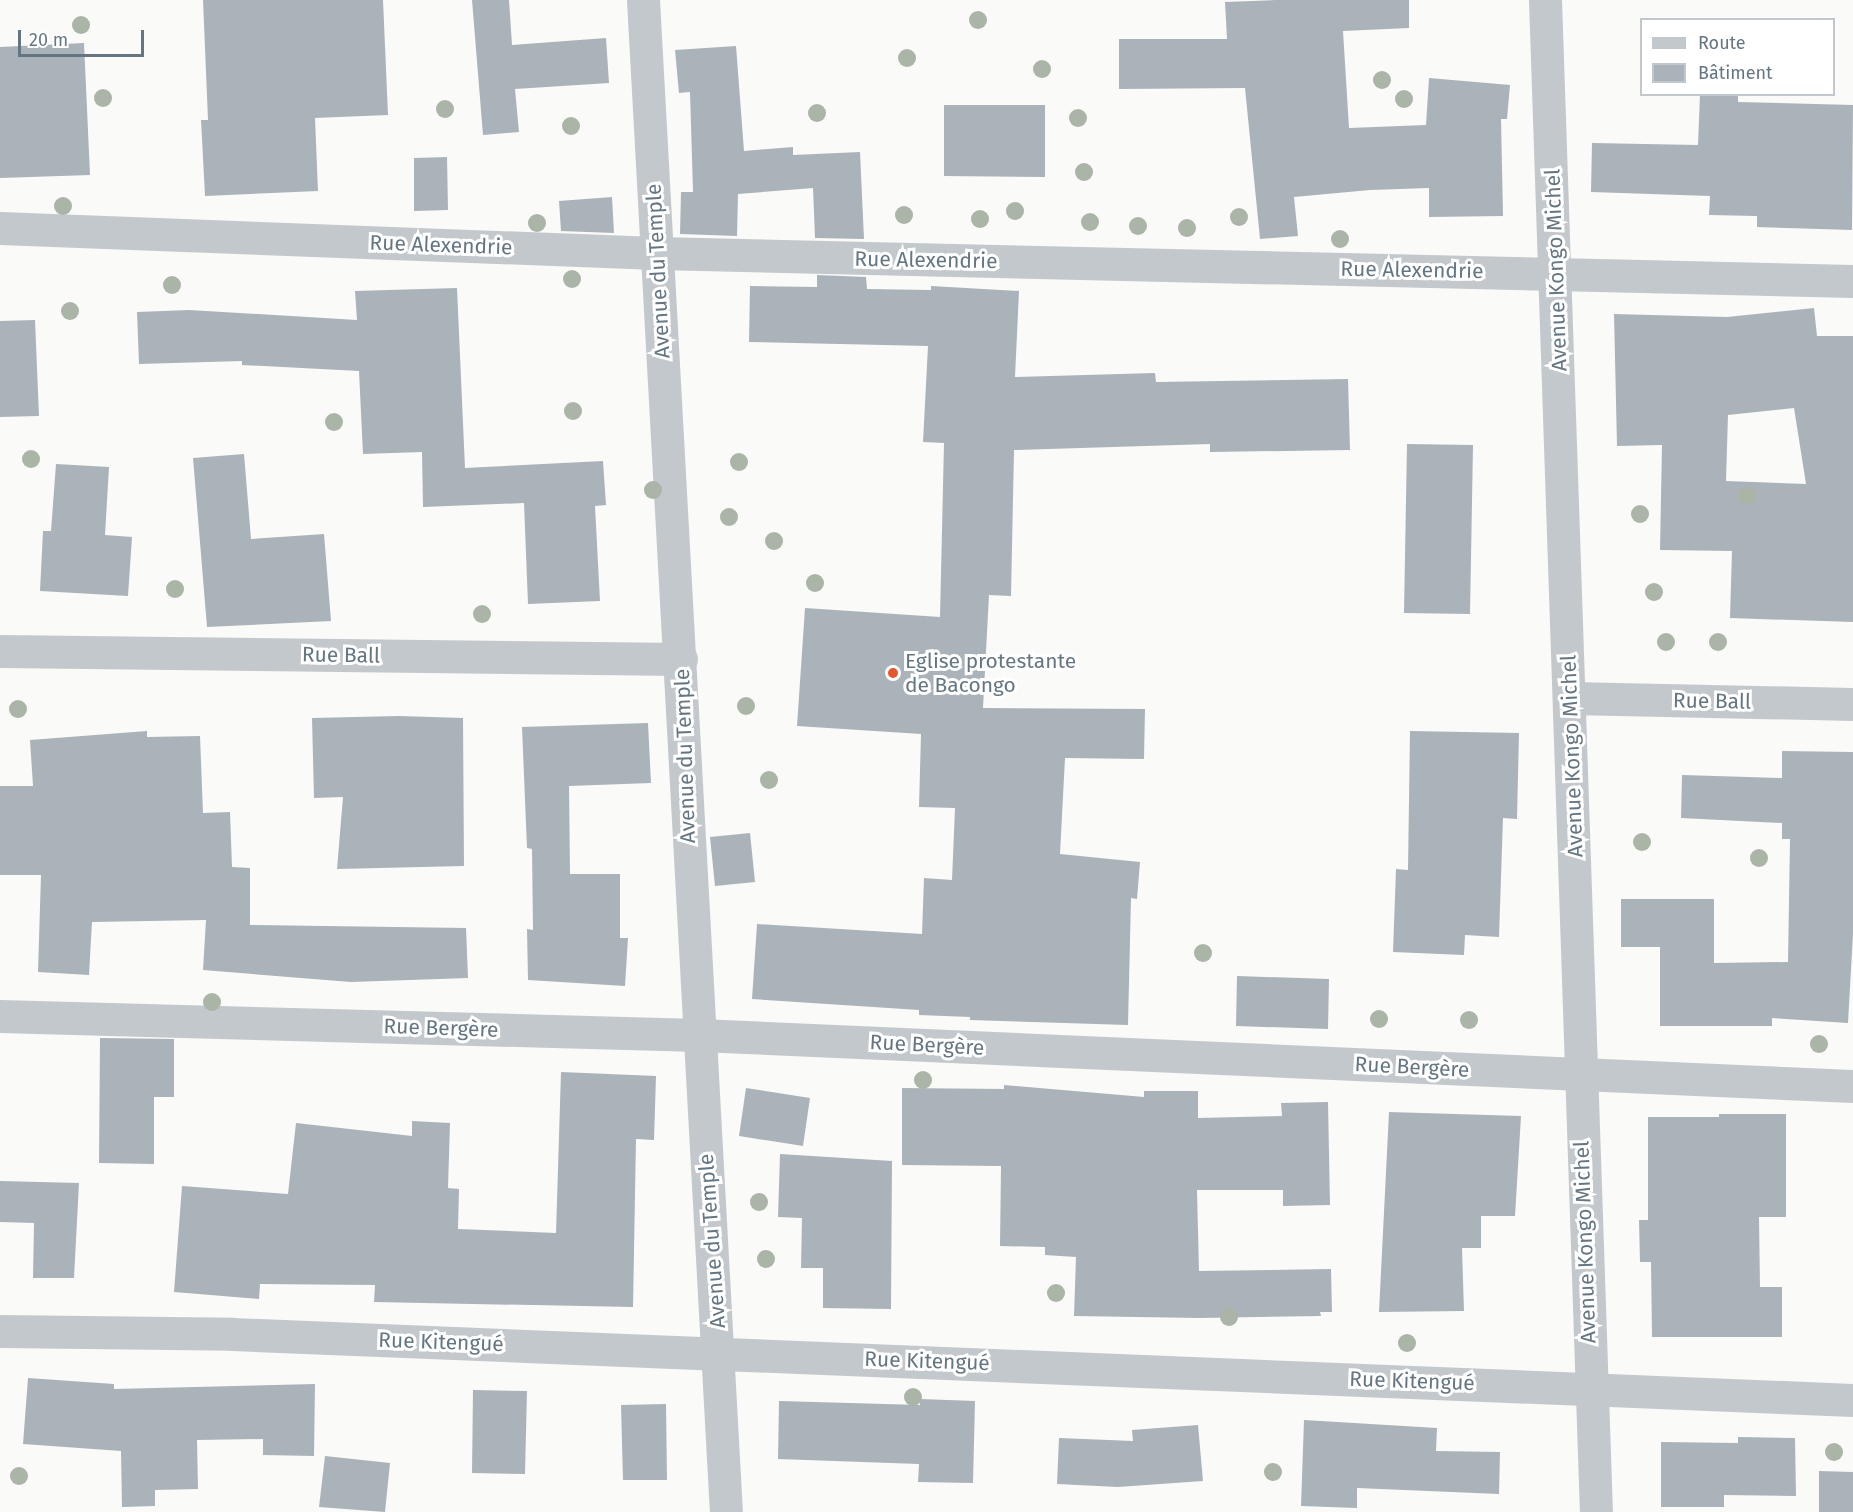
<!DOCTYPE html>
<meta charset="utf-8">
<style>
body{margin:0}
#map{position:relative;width:1853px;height:1512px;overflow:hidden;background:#fafaf8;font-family:"Fira Sans",sans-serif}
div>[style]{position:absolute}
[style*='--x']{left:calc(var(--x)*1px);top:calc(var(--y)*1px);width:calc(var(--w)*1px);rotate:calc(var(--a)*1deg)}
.building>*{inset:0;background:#aab3b9}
.street>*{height:33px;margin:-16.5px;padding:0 16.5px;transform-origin:16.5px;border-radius:16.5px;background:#c3c8cc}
.trees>*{width:18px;height:18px;margin:-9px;border-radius:50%;background:#aab4a7}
.dots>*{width:16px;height:16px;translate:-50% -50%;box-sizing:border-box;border:3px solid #fff;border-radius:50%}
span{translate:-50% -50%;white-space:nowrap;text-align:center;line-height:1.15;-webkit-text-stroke:6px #fff;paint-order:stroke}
.street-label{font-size:21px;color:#657683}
.poi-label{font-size:21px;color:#657683}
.left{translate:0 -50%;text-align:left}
.legend{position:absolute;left:1640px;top:18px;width:195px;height:78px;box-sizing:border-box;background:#fff;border:2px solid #c1c8cd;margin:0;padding:8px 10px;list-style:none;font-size:18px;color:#657683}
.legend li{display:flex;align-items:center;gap:12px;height:30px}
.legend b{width:30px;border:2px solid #c1c8cd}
.scale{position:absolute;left:18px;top:30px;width:126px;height:27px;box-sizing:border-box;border:3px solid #657683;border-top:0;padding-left:8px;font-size:18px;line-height:21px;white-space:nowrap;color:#657683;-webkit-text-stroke:4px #fff;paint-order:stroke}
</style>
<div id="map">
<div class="building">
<i style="clip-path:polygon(203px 0,383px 0,388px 115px,315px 118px,318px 191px,205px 196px,201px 120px,208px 120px)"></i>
<i style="clip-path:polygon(472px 0,509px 0,512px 45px,606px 38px,609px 83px,515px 89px,519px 132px,483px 135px)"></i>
<i style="clip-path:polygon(1276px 0,1409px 0,1409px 28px,1343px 31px,1349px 128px,1426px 125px,1429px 78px,1510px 85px,1507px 119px,1501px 119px,1503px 216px,1429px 217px,1429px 188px,1370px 190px,1294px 197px,1298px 236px,1260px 239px,1245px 88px,1119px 89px,1119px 39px,1227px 39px,1225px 2px)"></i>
<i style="clip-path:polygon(84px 43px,90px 175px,0 178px,0 47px)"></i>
<i style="clip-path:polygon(736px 46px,744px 151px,793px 147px,793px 155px,860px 152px,864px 239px,815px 238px,813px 188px,738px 194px,737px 236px,680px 234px,681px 192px,693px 192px,690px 92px,679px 93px,675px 50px)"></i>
<i style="clip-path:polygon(1700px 94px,1738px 94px,1738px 102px,1853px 105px,1852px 230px,1757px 227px,1757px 216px,1709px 215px,1710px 196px,1591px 192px,1592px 143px,1698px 145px)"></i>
<i style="clip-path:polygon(944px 105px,1045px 105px,1045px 177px,944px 176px)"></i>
<i style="clip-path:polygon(447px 157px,448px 210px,414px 211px,414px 158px)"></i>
<i style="clip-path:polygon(612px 197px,614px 233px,561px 231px,559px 201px)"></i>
<i style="clip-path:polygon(817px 275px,866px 277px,867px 289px,931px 290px,931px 286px,1019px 291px,1015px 377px,1155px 373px,1156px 382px,1348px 379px,1350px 450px,1210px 452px,1210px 444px,1014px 450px,1011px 596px,989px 595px,983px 708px,1145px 709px,1144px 759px,1065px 758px,1060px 854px,1140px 862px,1137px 899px,1131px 898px,1128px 1025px,970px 1020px,970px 1017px,919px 1015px,919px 1010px,752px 999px,757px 924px,922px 934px,924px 878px,952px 880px,955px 808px,919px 807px,921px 734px,797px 726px,805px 608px,940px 617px,944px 443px,923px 442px,928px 346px,749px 342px,750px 286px,817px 287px)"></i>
<i style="clip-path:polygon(457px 288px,465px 468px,603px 461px,606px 505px,595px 506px,600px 601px,528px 604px,524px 503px,423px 507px,422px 452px,363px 454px,359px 371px,242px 365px,242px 361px,139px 364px,137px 312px,189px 310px,357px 320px,355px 291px)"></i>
<i style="clip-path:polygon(evenodd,1814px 308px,1817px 336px,1853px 336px,1853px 622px,1730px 618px,1732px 551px,1660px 550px,1662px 445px,1617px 446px,1614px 314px,1727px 317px,1814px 308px,1794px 408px,1806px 484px,1726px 481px,1728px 415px,1794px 408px)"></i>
<i style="clip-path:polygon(35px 320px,39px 416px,0 417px,0 321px)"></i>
<i style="clip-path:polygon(1407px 444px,1473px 445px,1470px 614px,1404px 613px)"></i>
<i style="clip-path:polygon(244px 454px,251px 539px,324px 534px,331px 621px,207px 627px,193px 458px)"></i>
<i style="clip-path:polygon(56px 464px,109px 467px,105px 535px,132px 537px,128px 596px,40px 591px,43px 531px,51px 531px)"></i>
<i style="clip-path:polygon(399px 716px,463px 718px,464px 866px,337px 869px,343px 797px,314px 798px,312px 718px)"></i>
<i style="clip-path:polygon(648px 723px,651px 783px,569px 786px,570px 874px,620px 874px,620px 938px,628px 938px,625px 986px,528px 980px,527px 929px,533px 930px,532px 849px,527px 848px,522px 727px)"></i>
<i style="clip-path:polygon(147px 731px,147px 737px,200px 736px,203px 813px,230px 812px,232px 867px,250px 868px,250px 925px,466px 928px,468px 978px,351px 982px,203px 970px,206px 920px,92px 922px,89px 975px,38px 972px,41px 875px,0 875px,0 786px,33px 786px,30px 740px)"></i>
<i style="clip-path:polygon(1410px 731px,1519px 733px,1517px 819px,1503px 818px,1499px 937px,1465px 935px,1464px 955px,1393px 952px,1396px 869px,1408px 870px)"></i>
<i style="clip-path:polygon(1782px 751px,1853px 752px,1853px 934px,1848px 1023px,1772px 1018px,1772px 1026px,1660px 1026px,1660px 947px,1621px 947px,1621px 899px,1714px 899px,1714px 963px,1788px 962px,1790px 839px,1782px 839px,1782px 823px,1681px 818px,1682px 775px,1782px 778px)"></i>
<i style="clip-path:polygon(750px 833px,755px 882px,715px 886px,710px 837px)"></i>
<i style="clip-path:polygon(1237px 976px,1329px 979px,1328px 1029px,1236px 1026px)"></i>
<i style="clip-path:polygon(100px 1038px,174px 1039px,174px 1097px,154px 1097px,154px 1164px,99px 1163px)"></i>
<i style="clip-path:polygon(561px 1072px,656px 1076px,654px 1140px,636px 1139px,633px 1307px,374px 1302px,375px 1285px,260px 1284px,259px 1299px,174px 1292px,182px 1186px,288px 1194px,296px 1123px,412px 1136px,412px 1121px,450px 1123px,448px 1188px,459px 1189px,458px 1229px,556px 1233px)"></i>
<i style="clip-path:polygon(1004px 1085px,1144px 1097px,1144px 1091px,1198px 1091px,1198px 1118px,1282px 1116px,1281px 1103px,1328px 1102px,1330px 1205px,1283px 1206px,1283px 1190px,1197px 1190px,1199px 1271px,1331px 1269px,1332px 1312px,1320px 1312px,1321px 1316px,1200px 1318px,1074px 1316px,1076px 1257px,1045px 1255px,1045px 1247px,1000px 1246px,1001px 1166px,902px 1165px,902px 1088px,1004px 1089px)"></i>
<i style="clip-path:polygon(746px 1088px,810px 1098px,803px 1146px,739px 1136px)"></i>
<i style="clip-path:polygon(1389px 1112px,1521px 1116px,1515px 1216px,1481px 1216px,1481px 1248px,1462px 1248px,1464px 1311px,1379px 1312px)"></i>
<i style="clip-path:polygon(1719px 1114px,1786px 1114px,1786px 1217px,1759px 1217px,1760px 1287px,1782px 1287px,1782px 1337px,1652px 1337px,1651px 1262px,1640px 1262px,1639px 1220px,1648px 1220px,1648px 1117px,1719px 1117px)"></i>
<i style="clip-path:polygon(780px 1154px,892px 1161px,891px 1309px,823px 1308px,823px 1268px,801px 1268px,802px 1218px,778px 1217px)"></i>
<i style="clip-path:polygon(0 1181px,79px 1183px,74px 1278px,33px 1278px,34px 1223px,0 1222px)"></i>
<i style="clip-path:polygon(28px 1378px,114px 1384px,114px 1389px,315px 1384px,314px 1456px,263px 1455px,263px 1439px,197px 1440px,198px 1489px,155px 1490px,155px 1506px,122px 1507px,121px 1451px,23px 1444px)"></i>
<i style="clip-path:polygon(473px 1390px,527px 1391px,525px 1474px,472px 1473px)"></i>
<i style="clip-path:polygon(920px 1399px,975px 1401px,973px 1483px,918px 1482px,919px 1464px,778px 1459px,779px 1401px,920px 1405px)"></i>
<i style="clip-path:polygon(666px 1404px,667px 1480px,623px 1480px,621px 1405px)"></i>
<i style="clip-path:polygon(1304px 1420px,1437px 1428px,1436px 1451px,1500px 1452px,1499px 1494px,1357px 1488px,1357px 1508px,1301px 1506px)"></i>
<i style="clip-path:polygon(1198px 1425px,1203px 1481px,1118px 1487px,1057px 1484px,1059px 1438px,1133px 1441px,1132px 1430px)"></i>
<i style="clip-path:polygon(1738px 1437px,1795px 1438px,1796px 1496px,1724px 1495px,1724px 1507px,1661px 1507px,1661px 1442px,1738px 1443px)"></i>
<i style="clip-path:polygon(325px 1456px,390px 1463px,385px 1512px,319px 1507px)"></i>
<i style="clip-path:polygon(1819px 1471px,1853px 1472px,1853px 1512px,1819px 1512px)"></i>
</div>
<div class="street">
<i style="--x:643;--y:0;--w:1514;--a:86.86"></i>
<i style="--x:1545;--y:0;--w:1513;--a:88.07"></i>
<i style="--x:0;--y:228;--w:657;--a:2.18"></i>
<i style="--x:657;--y:253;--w:1196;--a:1.34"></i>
<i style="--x:0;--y:651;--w:681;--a:0.67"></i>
<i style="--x:1570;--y:698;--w:283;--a:1.2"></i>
<i style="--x:0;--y:1016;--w:699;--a:1.56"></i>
<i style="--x:699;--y:1035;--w:1155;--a:2.53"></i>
<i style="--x:0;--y:1331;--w:232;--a:0.7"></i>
<i style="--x:232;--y:1334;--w:1622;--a:2.33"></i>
</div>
<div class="trees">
<i style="left:978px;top:20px"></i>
<i style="left:81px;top:25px"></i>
<i style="left:907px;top:58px"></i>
<i style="left:1042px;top:69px"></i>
<i style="left:1382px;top:80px"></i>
<i style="left:103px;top:98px"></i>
<i style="left:1404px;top:99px"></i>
<i style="left:445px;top:109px"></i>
<i style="left:817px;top:113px"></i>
<i style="left:1078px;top:118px"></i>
<i style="left:571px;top:126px"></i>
<i style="left:1084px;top:172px"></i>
<i style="left:63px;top:206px"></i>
<i style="left:1015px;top:211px"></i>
<i style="left:904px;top:215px"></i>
<i style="left:1239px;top:217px"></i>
<i style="left:980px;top:219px"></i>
<i style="left:1090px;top:222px"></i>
<i style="left:537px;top:223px"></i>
<i style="left:1138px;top:226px"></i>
<i style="left:1187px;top:228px"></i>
<i style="left:1340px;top:239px"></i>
<i style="left:572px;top:279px"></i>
<i style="left:172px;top:285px"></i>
<i style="left:70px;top:311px"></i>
<i style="left:573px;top:411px"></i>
<i style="left:334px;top:422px"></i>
<i style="left:31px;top:459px"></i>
<i style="left:739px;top:462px"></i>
<i style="left:653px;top:490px"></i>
<i style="left:1747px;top:496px"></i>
<i style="left:1640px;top:514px"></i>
<i style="left:729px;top:517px"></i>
<i style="left:774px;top:541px"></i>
<i style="left:815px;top:583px"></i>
<i style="left:175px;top:589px"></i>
<i style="left:1654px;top:592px"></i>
<i style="left:482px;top:614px"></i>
<i style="left:1666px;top:642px"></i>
<i style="left:1718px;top:642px"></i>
<i style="left:746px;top:706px"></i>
<i style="left:18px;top:709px"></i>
<i style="left:769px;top:780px"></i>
<i style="left:1642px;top:842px"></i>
<i style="left:1759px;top:858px"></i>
<i style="left:1203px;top:953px"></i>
<i style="left:212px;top:1002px"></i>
<i style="left:1379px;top:1019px"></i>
<i style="left:1469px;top:1020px"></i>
<i style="left:1819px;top:1044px"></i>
<i style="left:923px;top:1080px"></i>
<i style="left:759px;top:1202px"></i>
<i style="left:766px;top:1259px"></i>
<i style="left:1056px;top:1293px"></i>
<i style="left:1229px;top:1317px"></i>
<i style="left:1407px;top:1343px"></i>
<i style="left:913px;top:1397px"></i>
<i style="left:1834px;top:1452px"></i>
<i style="left:1273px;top:1472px"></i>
<i style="left:19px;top:1476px"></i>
</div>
<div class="dots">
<i style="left:893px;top:673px;background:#e4572e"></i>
</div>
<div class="street-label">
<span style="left:441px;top:245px;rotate:2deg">Rue Alexendrie</span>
<span style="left:926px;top:260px;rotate:1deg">Rue Alexendrie</span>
<span style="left:1412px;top:270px;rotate:1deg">Rue Alexendrie</span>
<span style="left:1556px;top:270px;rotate:-92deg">Avenue Kongo Michel</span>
<span style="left:658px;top:271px;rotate:-93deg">Avenue du Temple</span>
<span style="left:341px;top:655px;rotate:1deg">Rue Ball</span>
<span style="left:1712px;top:701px;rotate:1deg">Rue Ball</span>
<span style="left:685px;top:756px;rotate:-92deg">Avenue du Temple</span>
<span style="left:1572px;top:756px;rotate:-92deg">Avenue Kongo Michel</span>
<span style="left:441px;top:1028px;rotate:2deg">Rue Bergère</span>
<span style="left:927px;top:1045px;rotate:3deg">Rue Bergère</span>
<span style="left:1412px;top:1067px;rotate:3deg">Rue Bergère</span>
<span style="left:712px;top:1241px;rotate:-94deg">Avenue du Temple</span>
<span style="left:1585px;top:1242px;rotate:-92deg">Avenue Kongo Michel</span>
<span style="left:441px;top:1342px;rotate:2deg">Rue Kitengué</span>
<span style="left:927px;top:1361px;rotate:2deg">Rue Kitengué</span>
<span style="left:1412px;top:1381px;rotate:2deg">Rue Kitengué</span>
</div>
<div class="poi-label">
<span class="left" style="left:905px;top:673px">Eglise protestante<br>de Bacongo</span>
</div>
<ul class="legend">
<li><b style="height:8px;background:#c3c8cc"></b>Route</li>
<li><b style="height:16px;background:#aab3b9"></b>Bâtiment</li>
</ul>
<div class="scale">20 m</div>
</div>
